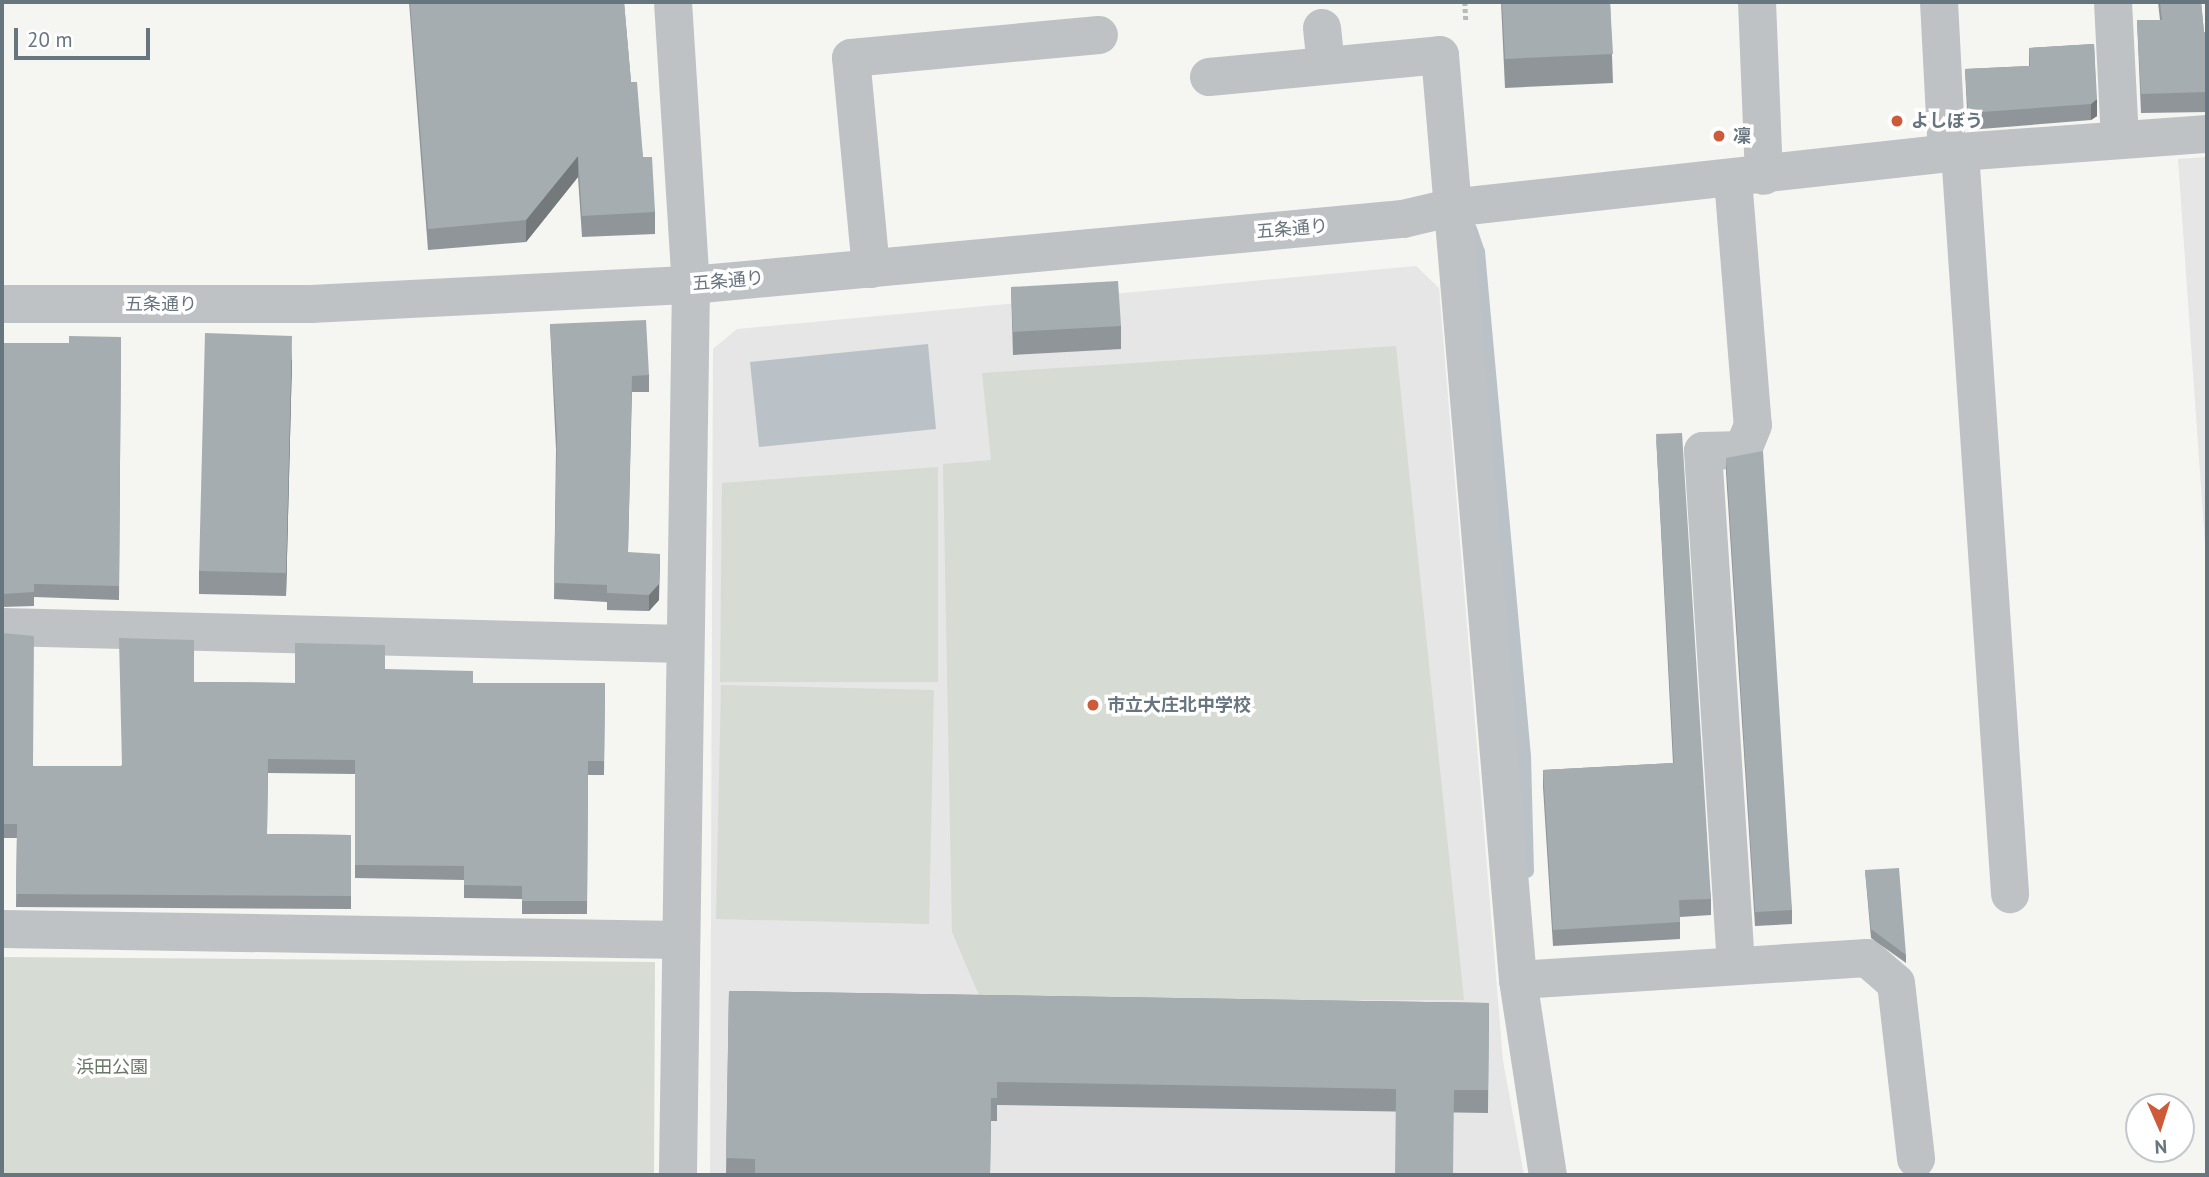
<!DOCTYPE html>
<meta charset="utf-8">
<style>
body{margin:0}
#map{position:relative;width:2209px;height:1177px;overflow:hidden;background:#f5f5f2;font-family:"PT Sans","Noto Sans JP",sans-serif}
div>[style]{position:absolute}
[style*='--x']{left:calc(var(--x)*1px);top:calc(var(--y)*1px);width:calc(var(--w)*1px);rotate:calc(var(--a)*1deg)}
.built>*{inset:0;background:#e5e6e5}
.green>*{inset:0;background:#d6dbd3}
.water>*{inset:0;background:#bac2c7}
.stream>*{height:14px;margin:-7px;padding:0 7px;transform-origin:7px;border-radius:7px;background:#bac2c7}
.path>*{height:4.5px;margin-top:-2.25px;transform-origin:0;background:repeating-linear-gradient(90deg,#b8bbbc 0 3.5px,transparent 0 7px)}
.minor>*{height:38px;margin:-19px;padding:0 19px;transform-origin:19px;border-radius:19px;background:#bec2c5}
.wall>*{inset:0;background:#8f9598}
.shaded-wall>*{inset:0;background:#74797c}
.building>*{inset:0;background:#a6adb1}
.dots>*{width:19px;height:19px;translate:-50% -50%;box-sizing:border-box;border:4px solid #fff;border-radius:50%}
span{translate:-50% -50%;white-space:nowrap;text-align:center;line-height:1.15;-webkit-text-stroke:7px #fff;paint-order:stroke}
.poi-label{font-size:18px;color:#67757f;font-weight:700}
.left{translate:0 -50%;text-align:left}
.street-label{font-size:18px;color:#67757f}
.park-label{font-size:18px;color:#697765}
.frame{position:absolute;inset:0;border:4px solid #67757f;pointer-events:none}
.north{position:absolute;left:2125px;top:1093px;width:70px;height:70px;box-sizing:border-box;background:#fff;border:2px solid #c2c8cc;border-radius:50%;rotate:177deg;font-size:19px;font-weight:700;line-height:28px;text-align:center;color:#67757f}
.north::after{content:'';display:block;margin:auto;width:24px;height:32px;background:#cd5b39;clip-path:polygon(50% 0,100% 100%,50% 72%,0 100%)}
.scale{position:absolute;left:14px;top:28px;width:136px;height:32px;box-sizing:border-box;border:4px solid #67757f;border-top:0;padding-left:9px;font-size:21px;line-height:24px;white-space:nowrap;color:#67757f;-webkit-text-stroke:5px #fff;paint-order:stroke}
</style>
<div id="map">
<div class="built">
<i style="clip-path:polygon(2207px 157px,2207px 572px,2178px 159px)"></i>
<i style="clip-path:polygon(1416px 266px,1439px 288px,1503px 1061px,1524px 1175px,710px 1175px,713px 349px,737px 329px)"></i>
</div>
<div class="green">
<i style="clip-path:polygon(1396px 346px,1464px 1000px,981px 1000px,952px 932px,943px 464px,991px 460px,982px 373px)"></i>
<i style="clip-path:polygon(938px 467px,938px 682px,720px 682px,722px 483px)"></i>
<i style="clip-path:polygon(721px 685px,934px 690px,929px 924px,716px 919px)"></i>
<i style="clip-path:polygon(2px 957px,655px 962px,654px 1175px,2px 1175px)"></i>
</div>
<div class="water">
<i style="clip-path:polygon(928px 344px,936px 429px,759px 447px,750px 362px)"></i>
</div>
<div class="stream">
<i style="--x:1470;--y:229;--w:24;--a:71"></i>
<i style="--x:1478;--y:252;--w:506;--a:84.79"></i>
<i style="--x:1524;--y:756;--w:115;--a:88.5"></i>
</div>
<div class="path">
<i style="--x:1465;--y:2;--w:20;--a:87"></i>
</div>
<div class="minor">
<i style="--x:673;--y:2;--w:284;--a:86.4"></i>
<i style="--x:691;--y:285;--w:890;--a:90.84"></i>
<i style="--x:1757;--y:2;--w:174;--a:87.7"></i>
<i style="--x:1939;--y:2;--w:152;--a:87"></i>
<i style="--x:2113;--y:2;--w:138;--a:87.1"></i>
<i style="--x:1322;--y:28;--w:37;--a:84"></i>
<i style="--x:1209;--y:77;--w:232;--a:-5.4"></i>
<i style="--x:1440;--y:55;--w:928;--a:85.18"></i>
<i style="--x:1518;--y:980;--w:197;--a:81.3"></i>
<i style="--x:1960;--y:152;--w:744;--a:86.14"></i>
<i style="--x:1733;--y:179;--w:247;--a:85.4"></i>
<i style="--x:1753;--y:425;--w:27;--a:112"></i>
<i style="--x:1743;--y:450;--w:40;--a:178.6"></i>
<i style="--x:1703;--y:451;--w:516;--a:86.33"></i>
<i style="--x:871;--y:269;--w:212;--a:-95.4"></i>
<i style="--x:851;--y:58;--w:249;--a:-5.3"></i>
<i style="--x:2;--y:304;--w:309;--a:0"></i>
<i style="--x:311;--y:304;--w:380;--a:-2.9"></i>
<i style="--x:691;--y:285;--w:715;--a:-5.3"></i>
<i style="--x:1403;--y:219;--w:48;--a:-13.2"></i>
<i style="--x:1450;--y:208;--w:513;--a:-6.27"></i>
<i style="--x:1960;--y:152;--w:248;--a:-4.2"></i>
<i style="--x:2;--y:627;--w:682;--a:1.43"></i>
<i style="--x:2;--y:929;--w:679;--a:0.93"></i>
<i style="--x:1518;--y:980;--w:350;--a:-3.6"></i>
<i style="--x:1867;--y:958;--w:38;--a:41"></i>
<i style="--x:1896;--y:983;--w:177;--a:83.5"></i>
</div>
<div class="wall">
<i style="clip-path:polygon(409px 2px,624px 2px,631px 82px,643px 157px,655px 212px,655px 234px,582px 237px,578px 177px,526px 242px,428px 250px)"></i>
<i style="clip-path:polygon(1501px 2px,1610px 2px,1613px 83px,1505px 88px)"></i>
<i style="clip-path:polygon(2158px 2px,2201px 2px,2204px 32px,2207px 32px,2207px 112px,2141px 113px,2137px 20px,2160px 20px)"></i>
<i style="clip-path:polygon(2094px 44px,2097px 116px,2091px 120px,1968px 130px,1965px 69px,2029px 66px,2029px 48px)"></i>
<i style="clip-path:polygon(1011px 287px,1121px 326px,1121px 349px,1013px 355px)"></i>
<i style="clip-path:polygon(550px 324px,649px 375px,649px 392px,632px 392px,628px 552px,659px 600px,649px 611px,607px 610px,607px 602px,554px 599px,556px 449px)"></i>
<i style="clip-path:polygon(121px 337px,119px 600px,34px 597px,34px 606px,2px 607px,2px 343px,69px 343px)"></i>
<i style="clip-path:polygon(292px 359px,286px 596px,199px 594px,199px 571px)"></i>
<i style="clip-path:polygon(1656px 434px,1711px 899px,1711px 915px,1680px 917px,1680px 939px,1553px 946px,1543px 787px,1543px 770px,1673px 763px)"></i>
<i style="clip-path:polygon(1726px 458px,1792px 910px,1792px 924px,1755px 926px,1726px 472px)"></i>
<i style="clip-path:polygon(2px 633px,33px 766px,121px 766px,194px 682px,295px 683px,385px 669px,473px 683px,605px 683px,604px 775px,588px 775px,587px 914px,522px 914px,522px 899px,464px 898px,464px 880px,355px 878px,355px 774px,268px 773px,267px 834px,351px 835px,351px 909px,16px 907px,17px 838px,2px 838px)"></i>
<i style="clip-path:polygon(1865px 870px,1906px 955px,1906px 963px,1871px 938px)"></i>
<i style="clip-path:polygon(729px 991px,1489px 1003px,1488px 1113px,997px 1105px,997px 1121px,991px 1121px,990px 1175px,726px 1175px)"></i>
</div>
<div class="shaded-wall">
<i style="clip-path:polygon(2097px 99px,2097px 116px,2091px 120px,2091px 104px)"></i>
<i style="clip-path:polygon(578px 156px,578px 177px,526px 242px,526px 220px)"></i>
<i style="clip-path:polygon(292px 336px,292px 359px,286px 596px,286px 573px)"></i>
<i style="clip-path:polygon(660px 554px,659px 600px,649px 611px,649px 595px)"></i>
</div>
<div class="building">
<i style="clip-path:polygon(410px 2px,624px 2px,631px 82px,637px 82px,643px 157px,652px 157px,655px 212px,582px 216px,578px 156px,526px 220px,428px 229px)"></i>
<i style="clip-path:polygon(1502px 2px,1610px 2px,1613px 54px,1505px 59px)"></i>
<i style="clip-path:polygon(2160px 2px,2201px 2px,2204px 32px,2207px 32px,2207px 92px,2141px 94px,2137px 20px,2162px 20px)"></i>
<i style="clip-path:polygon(2094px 44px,2097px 99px,2091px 104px,1968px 113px,1965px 69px,2030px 66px,2029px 48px)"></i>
<i style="clip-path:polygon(1118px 281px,1121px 326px,1013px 332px,1011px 287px)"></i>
<i style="clip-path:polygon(646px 320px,649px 375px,632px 376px,628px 552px,660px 554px,659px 584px,649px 595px,607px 593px,607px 585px,554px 583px,557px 436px,550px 324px)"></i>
<i style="clip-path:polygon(205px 333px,292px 336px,286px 573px,199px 571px)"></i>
<i style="clip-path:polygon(69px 336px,121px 337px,119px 586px,34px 584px,34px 592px,2px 594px,2px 343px,69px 343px)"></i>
<i style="clip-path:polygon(1682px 433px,1711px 899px,1679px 900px,1680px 922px,1553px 930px,1543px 770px,1674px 763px,1656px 434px)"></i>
<i style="clip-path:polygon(1763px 451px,1792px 910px,1755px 912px,1726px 458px)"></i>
<i style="clip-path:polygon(2px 633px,34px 636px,33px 766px,122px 766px,119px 638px,194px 640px,194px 682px,295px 683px,295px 643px,385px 645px,385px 669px,473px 671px,473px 683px,605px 683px,604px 761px,588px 761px,587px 901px,522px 901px,522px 886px,464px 885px,464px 866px,355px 865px,355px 760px,268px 759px,267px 834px,351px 835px,351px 896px,16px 894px,17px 824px,2px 824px)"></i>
<i style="clip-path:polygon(1899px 868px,1906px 955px,1871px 929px,1865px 870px)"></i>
<i style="clip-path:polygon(729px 991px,1489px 1003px,1488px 1090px,1454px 1090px,1453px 1175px,1395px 1175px,1396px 1089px,997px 1082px,997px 1098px,991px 1098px,990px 1175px,755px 1175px,755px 1159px,726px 1158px)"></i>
</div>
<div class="dots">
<i style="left:1897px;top:121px;background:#cd5b39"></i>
<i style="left:1719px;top:136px;background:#cd5b39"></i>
<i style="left:1093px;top:705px;background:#cd5b39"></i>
</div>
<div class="poi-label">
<span class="left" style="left:1911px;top:121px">よしぼう</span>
<span class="left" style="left:1733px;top:136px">凜</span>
<span class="left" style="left:1107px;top:705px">市立大庄北中学校</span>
</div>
<div class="street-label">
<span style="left:1292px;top:229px;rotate:-5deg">五条通り</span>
<span style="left:728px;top:281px;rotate:-5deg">五条通り</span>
<span style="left:161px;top:304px">五条通り</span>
</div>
<div class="park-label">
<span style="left:112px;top:1067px">浜田公園</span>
</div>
<div class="frame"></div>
<div class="north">N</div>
<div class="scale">20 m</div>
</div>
